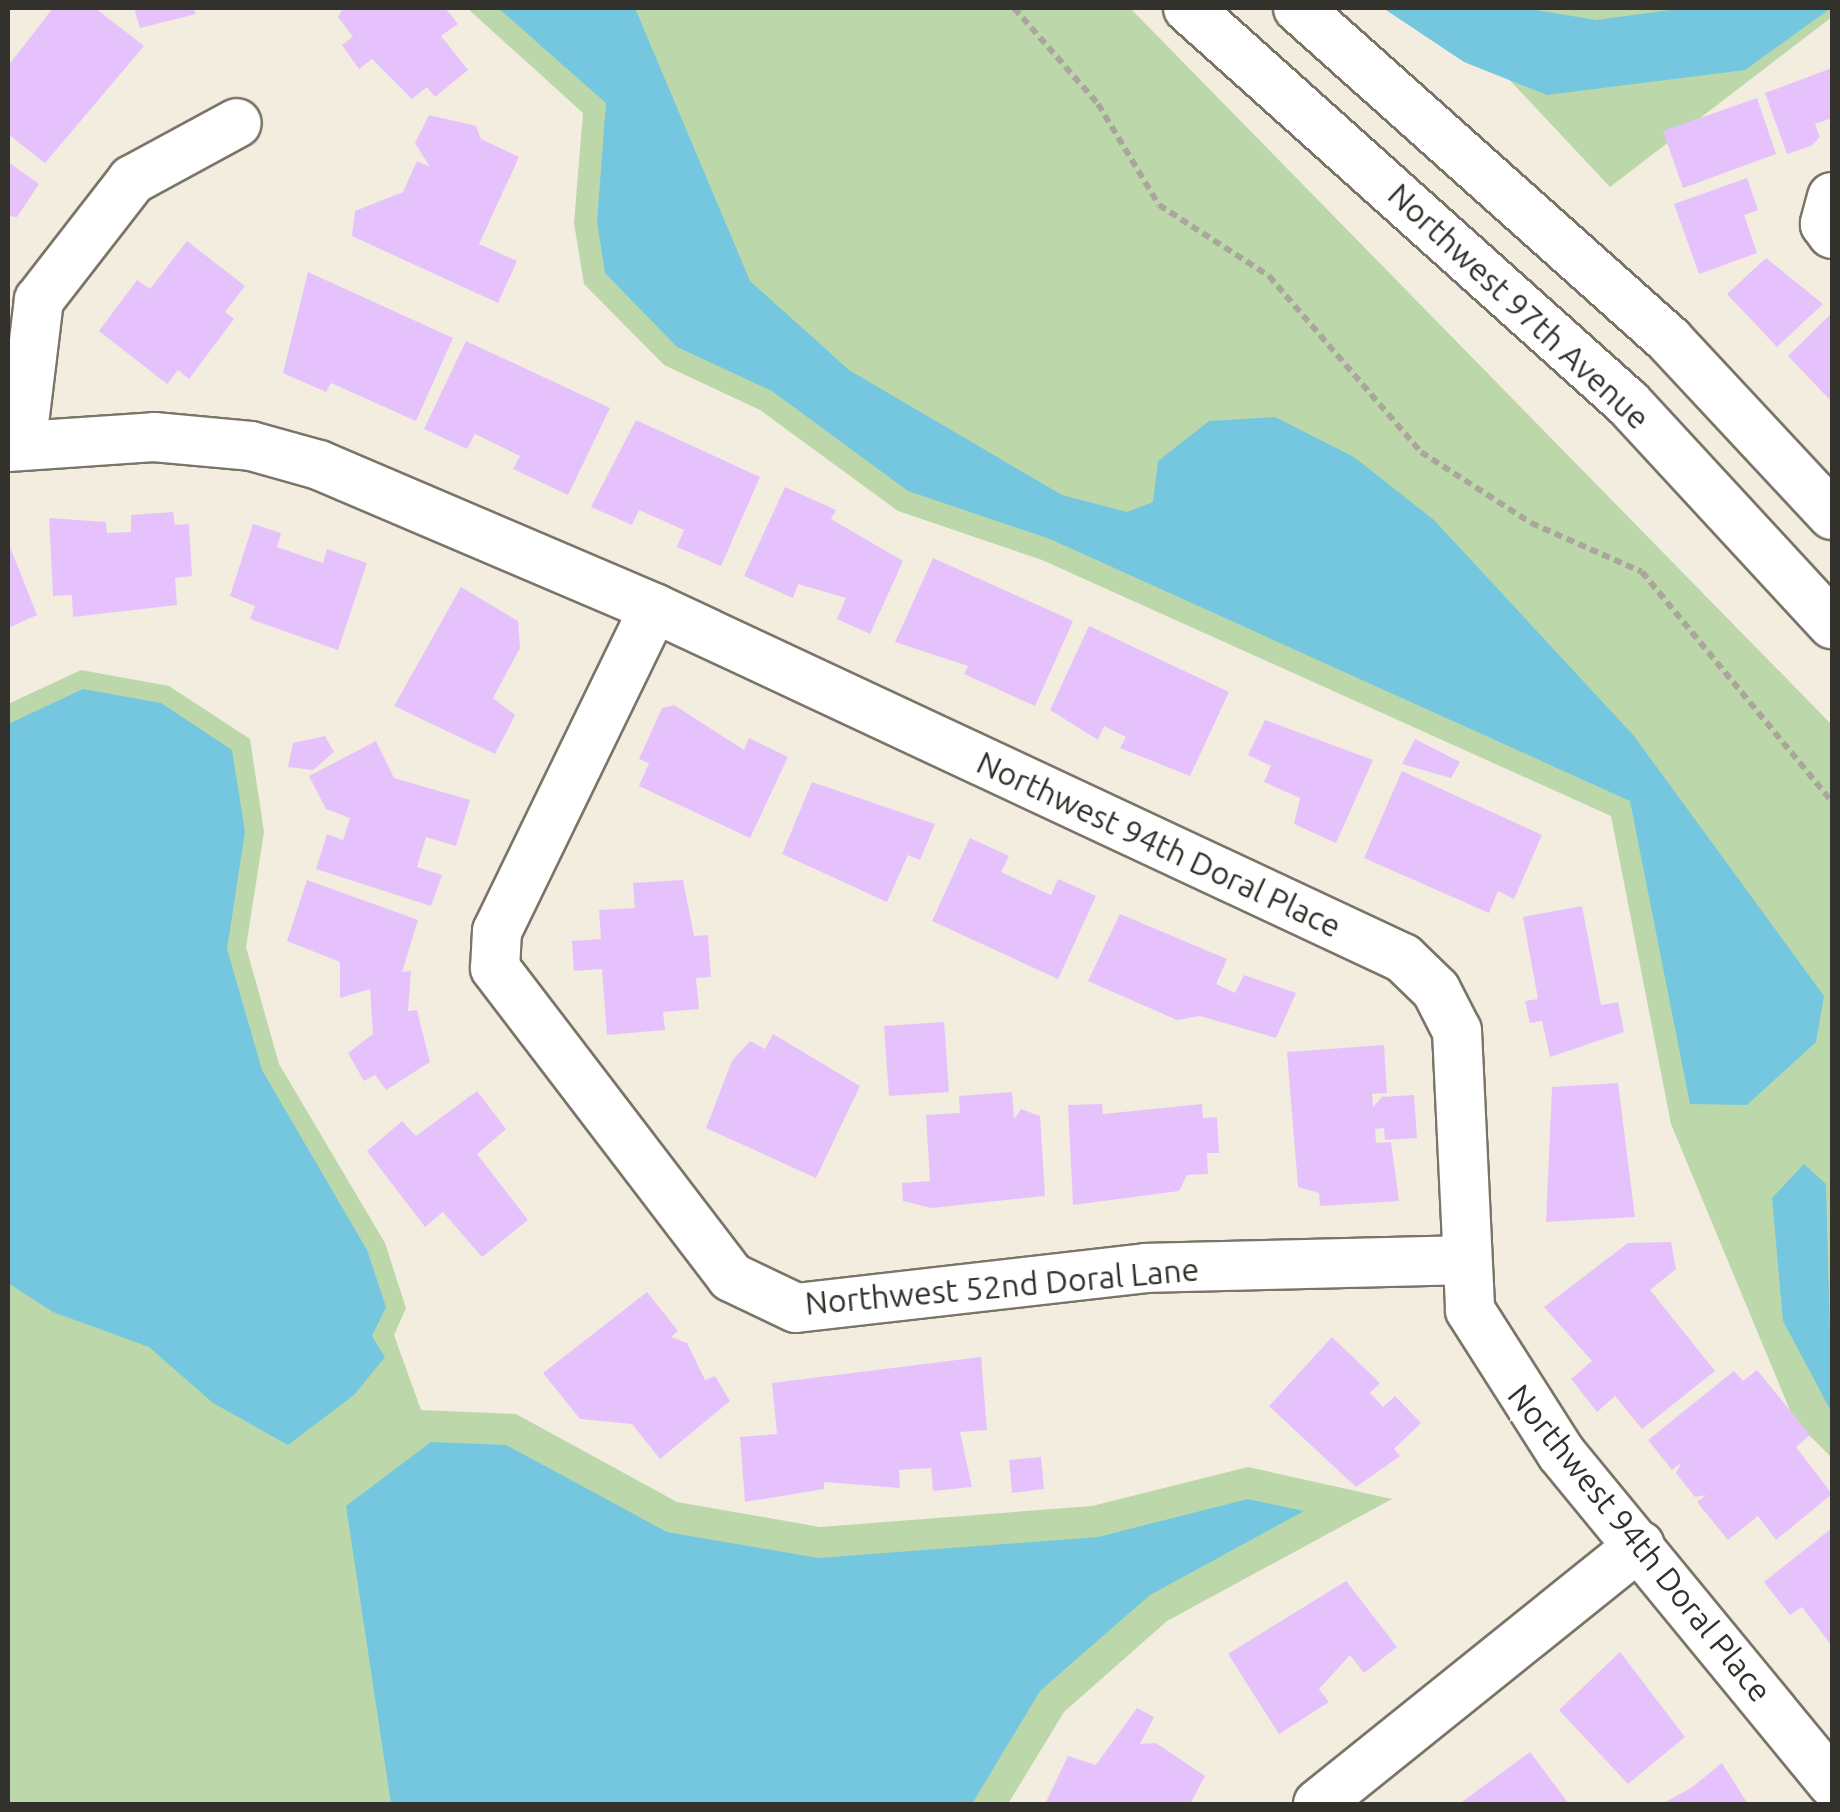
<!DOCTYPE html>
<style>
body{margin:0}
#map{position:relative;width:1840px;height:1812px;overflow:hidden;background:#f2edde;font-family:Ubuntu,sans-serif}
div>[style]{position:absolute}
[style*='--x']{left:calc(var(--x)*1px);top:calc(var(--y)*1px);width:calc(var(--w)*1px);rotate:calc(var(--a)*1deg)}
.green>*{inset:0;background:#bcd8aa}
.water>*{inset:0;background:#74c7df}
.building>*{inset:0;background:#e6c2fd}
.path>*{height:6px;margin-top:-3px;transform-origin:0;background:repeating-linear-gradient(90deg,#aaa69b 0 8px,transparent 0 13px)}
.roads{filter:drop-shadow(2px 0 #7a7568) drop-shadow(-2px 0 #7a7568) drop-shadow(0 2px #7a7568) drop-shadow(0 -2px #7a7568)}
.minor>*{height:48px;margin:-24px;padding:0 24px;transform-origin:24px;border-radius:24px;background:#fff}
span{translate:-50% -50%;white-space:nowrap;text-align:center;line-height:1.15;-webkit-text-stroke:10px #fff;paint-order:stroke}
.street-label{font-size:32px;color:#33312c}
.frame{position:absolute;inset:0;border:10px solid #33312c;pointer-events:none}
</style>
<div id="map">
<div class="green">
<i style="clip-path:polygon(467px 8px,1130px 8px,1832px 725px,1832px 1458px,1794px 1420px,1671px 1124px,1611px 816px,1042px 560px,898px 511px,760px 410px,664px 365px,584px 284px,574px 223px,583px 113px)"></i>
<i style="clip-path:polygon(1442px 8px,1832px 8px,1832px 17px,1610px 187px)"></i>
<i style="clip-path:polygon(81px 670px,169px 686px,250px 739px,264px 832px,246px 947px,279px 1064px,385px 1243px,406px 1308px,394px 1335px,421px 1410px,516px 1414px,677px 1502px,820px 1527px,1092px 1506px,1248px 1467px,1392px 1499px,1167px 1621px,1064px 1712px,1008px 1804px,8px 1804px,8px 704px)"></i>
</div>
<div class="water">
<i style="clip-path:polygon(498px 8px,635px 8px,750px 281px,849px 370px,1062px 495px,1127px 512px,1153px 502px,1158px 461px,1209px 421px,1275px 417px,1354px 457px,1434px 520px,1634px 736px,1824px 996px,1816px 1042px,1747px 1105px,1690px 1104px,1630px 801px,1050px 539px,908px 491px,772px 391px,677px 347px,605px 273px,597px 222px,606px 103px)"></i>
<i style="clip-path:polygon(1383px 8px,1524px 8px,1596px 20px,1685px 8px,1831px 8px,1745px 70px,1547px 95px,1464px 62px)"></i>
<i style="clip-path:polygon(83px 689px,161px 703px,232px 750px,245px 832px,227px 949px,262px 1070px,367px 1250px,386px 1307px,372px 1336px,385px 1357px,354px 1395px,288px 1445px,213px 1403px,149px 1347px,53px 1312px,8px 1283px,8px 724px)"></i>
<i style="clip-path:polygon(1804px 1164px,1826px 1184px,1832px 1413px,1783px 1321px,1772px 1198px)"></i>
<i style="clip-path:polygon(431px 1442px,506px 1445px,667px 1532px,818px 1558px,1098px 1537px,1248px 1499px,1304px 1511px,1150px 1595px,1040px 1691px,972px 1804px,391px 1804px,346px 1506px)"></i>
</div>
<div class="building">
<i style="clip-path:polygon(53px 8px,95px 8px,144px 46px,45px 163px,8px 134px,8px 66px)"></i>
<i style="clip-path:polygon(134px 8px,193px 8px,196px 14px,140px 28px)"></i>
<i style="clip-path:polygon(343px 8px,445px 8px,458px 24px,441px 36px,468px 70px,435px 97px,427px 87px,412px 99px,372px 59px,359px 69px,342px 45px,353px 37px,338px 17px)"></i>
<i style="clip-path:polygon(1832px 68px,1832px 118px,1815px 124px,1820px 137px,1811px 146px,1787px 154px,1765px 93px)"></i>
<i style="clip-path:polygon(1757px 98px,1776px 154px,1683px 188px,1663px 131px)"></i>
<i style="clip-path:polygon(429px 115px,476px 126px,481px 139px,519px 157px,479px 244px,517px 261px,498px 303px,352px 236px,355px 211px,403px 192px,417px 161px,430px 167px,415px 143px)"></i>
<i style="clip-path:polygon(8px 162px,39px 184px,17px 217px,8px 216px)"></i>
<i style="clip-path:polygon(1747px 178px,1758px 210px,1744px 215px,1757px 253px,1699px 274px,1674px 204px)"></i>
<i style="clip-path:polygon(187px 241px,245px 286px,225px 312px,234px 319px,189px 379px,178px 370px,167px 384px,99px 331px,137px 280px,150px 289px)"></i>
<i style="clip-path:polygon(1766px 258px,1823px 304px,1777px 347px,1727px 294px)"></i>
<i style="clip-path:polygon(308px 272px,453px 338px,416px 421px,331px 383px,326px 392px,283px 373px)"></i>
<i style="clip-path:polygon(1832px 313px,1832px 402px,1788px 356px)"></i>
<i style="clip-path:polygon(466px 341px,610px 408px,568px 495px,513px 469px,520px 456px,475px 434px,467px 449px,424px 429px)"></i>
<i style="clip-path:polygon(636px 420px,760px 477px,721px 566px,677px 547px,684px 530px,639px 510px,632px 525px,591px 507px)"></i>
<i style="clip-path:polygon(785px 487px,836px 510px,831px 519px,903px 561px,870px 634px,837px 619px,846px 598px,798px 584px,793px 598px,744px 576px)"></i>
<i style="clip-path:polygon(173px 512px,175px 525px,189px 524px,192px 576px,175px 578px,177px 605px,73px 617px,72px 595px,53px 596px,49px 518px,106px 522px,107px 533px,131px 532px,131px 515px)"></i>
<i style="clip-path:polygon(253px 524px,281px 533px,277px 547px,323px 563px,327px 549px,367px 563px,338px 650px,250px 619px,255px 606px,230px 596px)"></i>
<i style="clip-path:polygon(8px 542px,37px 615px,8px 628px)"></i>
<i style="clip-path:polygon(933px 558px,1073px 621px,1035px 706px,964px 674px,968px 666px,895px 642px)"></i>
<i style="clip-path:polygon(461px 587px,518px 621px,520px 648px,493px 698px,515px 715px,495px 754px,394px 706px)"></i>
<i style="clip-path:polygon(1089px 626px,1229px 692px,1190px 776px,1120px 748px,1126px 737px,1104px 726px,1098px 740px,1050px 710px)"></i>
<i style="clip-path:polygon(674px 705px,744px 750px,749px 738px,788px 757px,750px 838px,639px 786px,649px 763px,639px 759px,662px 708px)"></i>
<i style="clip-path:polygon(1265px 720px,1373px 760px,1336px 843px,1294px 824px,1300px 798px,1264px 782px,1271px 766px,1248px 755px)"></i>
<i style="clip-path:polygon(325px 736px,334px 752px,313px 770px,288px 767px,293px 743px)"></i>
<i style="clip-path:polygon(1415px 739px,1460px 762px,1451px 778px,1402px 764px)"></i>
<i style="clip-path:polygon(376px 741px,394px 778px,470px 800px,456px 846px,426px 837px,417px 867px,442px 875px,431px 906px,316px 869px,327px 834px,343px 840px,350px 818px,326px 809px,309px 776px)"></i>
<i style="clip-path:polygon(1402px 771px,1542px 835px,1514px 899px,1498px 891px,1489px 913px,1364px 858px)"></i>
<i style="clip-path:polygon(812px 782px,935px 824px,920px 860px,908px 855px,887px 902px,782px 854px)"></i>
<i style="clip-path:polygon(970px 838px,1009px 856px,1001px 872px,1051px 895px,1058px 879px,1096px 896px,1058px 979px,932px 921px)"></i>
<i style="clip-path:polygon(307px 880px,418px 920px,402px 972px,411px 971px,408px 1011px,417px 1010px,430px 1062px,386px 1090px,375px 1075px,364px 1081px,348px 1053px,373px 1034px,370px 989px,340px 998px,340px 962px,287px 941px)"></i>
<i style="clip-path:polygon(683px 880px,694px 936px,708px 935px,711px 977px,696px 978px,699px 1009px,663px 1012px,665px 1030px,607px 1035px,602px 969px,574px 971px,572px 941px,601px 939px,599px 910px,635px 908px,633px 883px)"></i>
<i style="clip-path:polygon(1582px 906px,1601px 1005px,1618px 1002px,1624px 1032px,1550px 1057px,1542px 1021px,1530px 1023px,1525px 1001px,1538px 999px,1523px 917px)"></i>
<i style="clip-path:polygon(1120px 914px,1227px 959px,1216px 984px,1235px 993px,1244px 975px,1296px 993px,1276px 1038px,1200px 1016px,1177px 1020px,1088px 981px)"></i>
<i style="clip-path:polygon(944px 1022px,949px 1092px,889px 1096px,884px 1026px)"></i>
<i style="clip-path:polygon(773px 1034px,860px 1086px,816px 1178px,706px 1128px,732px 1061px,750px 1041px,765px 1049px)"></i>
<i style="clip-path:polygon(1384px 1045px,1387px 1093px,1372px 1094px,1373px 1107px,1382px 1097px,1414px 1095px,1417px 1138px,1385px 1140px,1384px 1128px,1375px 1129px,1376px 1143px,1391px 1142px,1399px 1201px,1320px 1206px,1319px 1193px,1298px 1187px,1287px 1052px)"></i>
<i style="clip-path:polygon(1618px 1083px,1635px 1217px,1546px 1222px,1552px 1087px)"></i>
<i style="clip-path:polygon(477px 1091px,506px 1129px,477px 1154px,528px 1220px,482px 1257px,443px 1212px,425px 1227px,367px 1151px,402px 1121px,416px 1136px)"></i>
<i style="clip-path:polygon(1012px 1092px,1014px 1119px,1021px 1109px,1040px 1116px,1045px 1196px,931px 1208px,903px 1201px,902px 1183px,930px 1181px,926px 1115px,960px 1113px,959px 1096px)"></i>
<i style="clip-path:polygon(1102px 1104px,1103px 1114px,1202px 1104px,1203px 1118px,1217px 1117px,1219px 1153px,1207px 1153px,1208px 1174px,1187px 1175px,1179px 1191px,1073px 1205px,1068px 1105px)"></i>
<i style="clip-path:polygon(1671px 1242px,1676px 1269px,1650px 1290px,1715px 1371px,1642px 1429px,1615px 1396px,1597px 1412px,1571px 1379px,1592px 1361px,1544px 1307px,1628px 1243px)"></i>
<i style="clip-path:polygon(647px 1292px,678px 1331px,671px 1337px,687px 1343px,705px 1380px,715px 1376px,730px 1401px,660px 1459px,632px 1424px,580px 1419px,543px 1373px)"></i>
<i style="clip-path:polygon(1332px 1337px,1380px 1383px,1370px 1393px,1383px 1407px,1395px 1396px,1421px 1423px,1394px 1449px,1400px 1456px,1356px 1487px,1269px 1406px)"></i>
<i style="clip-path:polygon(981px 1357px,987px 1430px,960px 1432px,972px 1487px,933px 1491px,931px 1468px,899px 1470px,900px 1488px,824px 1482px,824px 1489px,745px 1502px,740px 1437px,777px 1434px,772px 1383px)"></i>
<i style="clip-path:polygon(1757px 1370px,1810px 1435px,1796px 1447px,1832px 1494px,1776px 1540px,1758px 1516px,1728px 1540px,1697px 1502px,1706px 1495px,1695px 1497px,1676px 1473px,1681px 1463px,1672px 1470px,1648px 1440px,1734px 1371px,1743px 1381px)"></i>
<i style="clip-path:polygon(1041px 1457px,1044px 1489px,1012px 1493px,1009px 1460px)"></i>
<i style="clip-path:polygon(1832px 1528px,1832px 1646px,1802px 1607px,1790px 1615px,1764px 1582px)"></i>
<i style="clip-path:polygon(1346px 1581px,1397px 1647px,1364px 1673px,1350px 1655px,1319px 1689px,1329px 1702px,1279px 1734px,1228px 1654px)"></i>
<i style="clip-path:polygon(1620px 1652px,1685px 1737px,1628px 1784px,1559px 1710px)"></i>
<i style="clip-path:polygon(1137px 1708px,1154px 1717px,1140px 1744px,1156px 1743px,1205px 1776px,1190px 1804px,1045px 1804px,1068px 1756px,1096px 1765px)"></i>
<i style="clip-path:polygon(1530px 1752px,1569px 1804px,1459px 1804px)"></i>
<i style="clip-path:polygon(1722px 1763px,1748px 1804px,1662px 1804px,1691px 1788px)"></i>
</div>
<div class="path">
<i style="--x:1014;--y:8;--w:128;--a:48.8"></i>
<i style="--x:1098;--y:104;--w:118;--a:58.9"></i>
<i style="--x:1159;--y:205;--w:131;--a:32.8"></i>
<i style="--x:1269;--y:276;--w:233;--a:49.2"></i>
<i style="--x:1421;--y:452;--w:131;--a:32.8"></i>
<i style="--x:1531;--y:523;--w:121;--a:23.8"></i>
<i style="--x:1642;--y:572;--w:298;--a:50.4"></i>
</div>
<div class="roads">
<div class="minor">
<i style="--x:1188;--y:8;--w:591;--a:41.92"></i>
<i style="--x:1628;--y:403;--w:301;--a:47.3"></i>
<i style="--x:1298;--y:8;--w:499;--a:41.8"></i>
<i style="--x:1670;--y:341;--w:238;--a:47"></i>
<i style="--x:1832;--y:197;--w:28;--a:105"></i>
<i style="--x:1825;--y:224;--w:12;--a:55"></i>
<i style="--x:22;--y:440;--w:141;--a:-83.1"></i>
<i style="--x:39;--y:300;--w:152;--a:-52.2"></i>
<i style="--x:132;--y:180;--w:119;--a:-28.5"></i>
<i style="--x:8;--y:447;--w:146;--a:-3.9"></i>
<i style="--x:154;--y:437;--w:97;--a:5.3"></i>
<i style="--x:251;--y:446;--w:71;--a:15.6"></i>
<i style="--x:319;--y:465;--w:364;--a:23.1"></i>
<i style="--x:654;--y:608;--w:827;--a:25.05"></i>
<i style="--x:1403;--y:958;--w:46;--a:44.1"></i>
<i style="--x:1436;--y:990;--w:46;--a:62.9"></i>
<i style="--x:1457;--y:1031;--w:279;--a:87.3"></i>
<i style="--x:1470;--y:1310;--w:169;--a:57.5"></i>
<i style="--x:1561;--y:1453;--w:427;--a:50.6"></i>
<i style="--x:654;--y:608;--w:359;--a:115.9"></i>
<i style="--x:497;--y:931;--w:37;--a:93"></i>
<i style="--x:495;--y:968;--w:389;--a:52.6"></i>
<i style="--x:731;--y:1277;--w:72;--a:25.5"></i>
<i style="--x:796;--y:1308;--w:352;--a:-6.5"></i>
<i style="--x:1146;--y:1268;--w:320;--a:-1.4"></i>
<i style="--x:1318;--y:1804;--w:413;--a:-38.8"></i>
</div>
</div>
<div class="street-label">
<span style="left:1519px;top:306px;rotate:43deg">Northwest 97th Avenue</span>
<span style="left:1159px;top:844px;rotate:25deg">Northwest 94th Doral Place</span>
<span style="left:1002px;top:1286px;rotate:-5deg">Northwest 52nd Doral Lane</span>
<span style="left:1640px;top:1543px;rotate:51deg">Northwest 94th Doral Place</span>
</div>
<div class="frame"></div>
</div>
